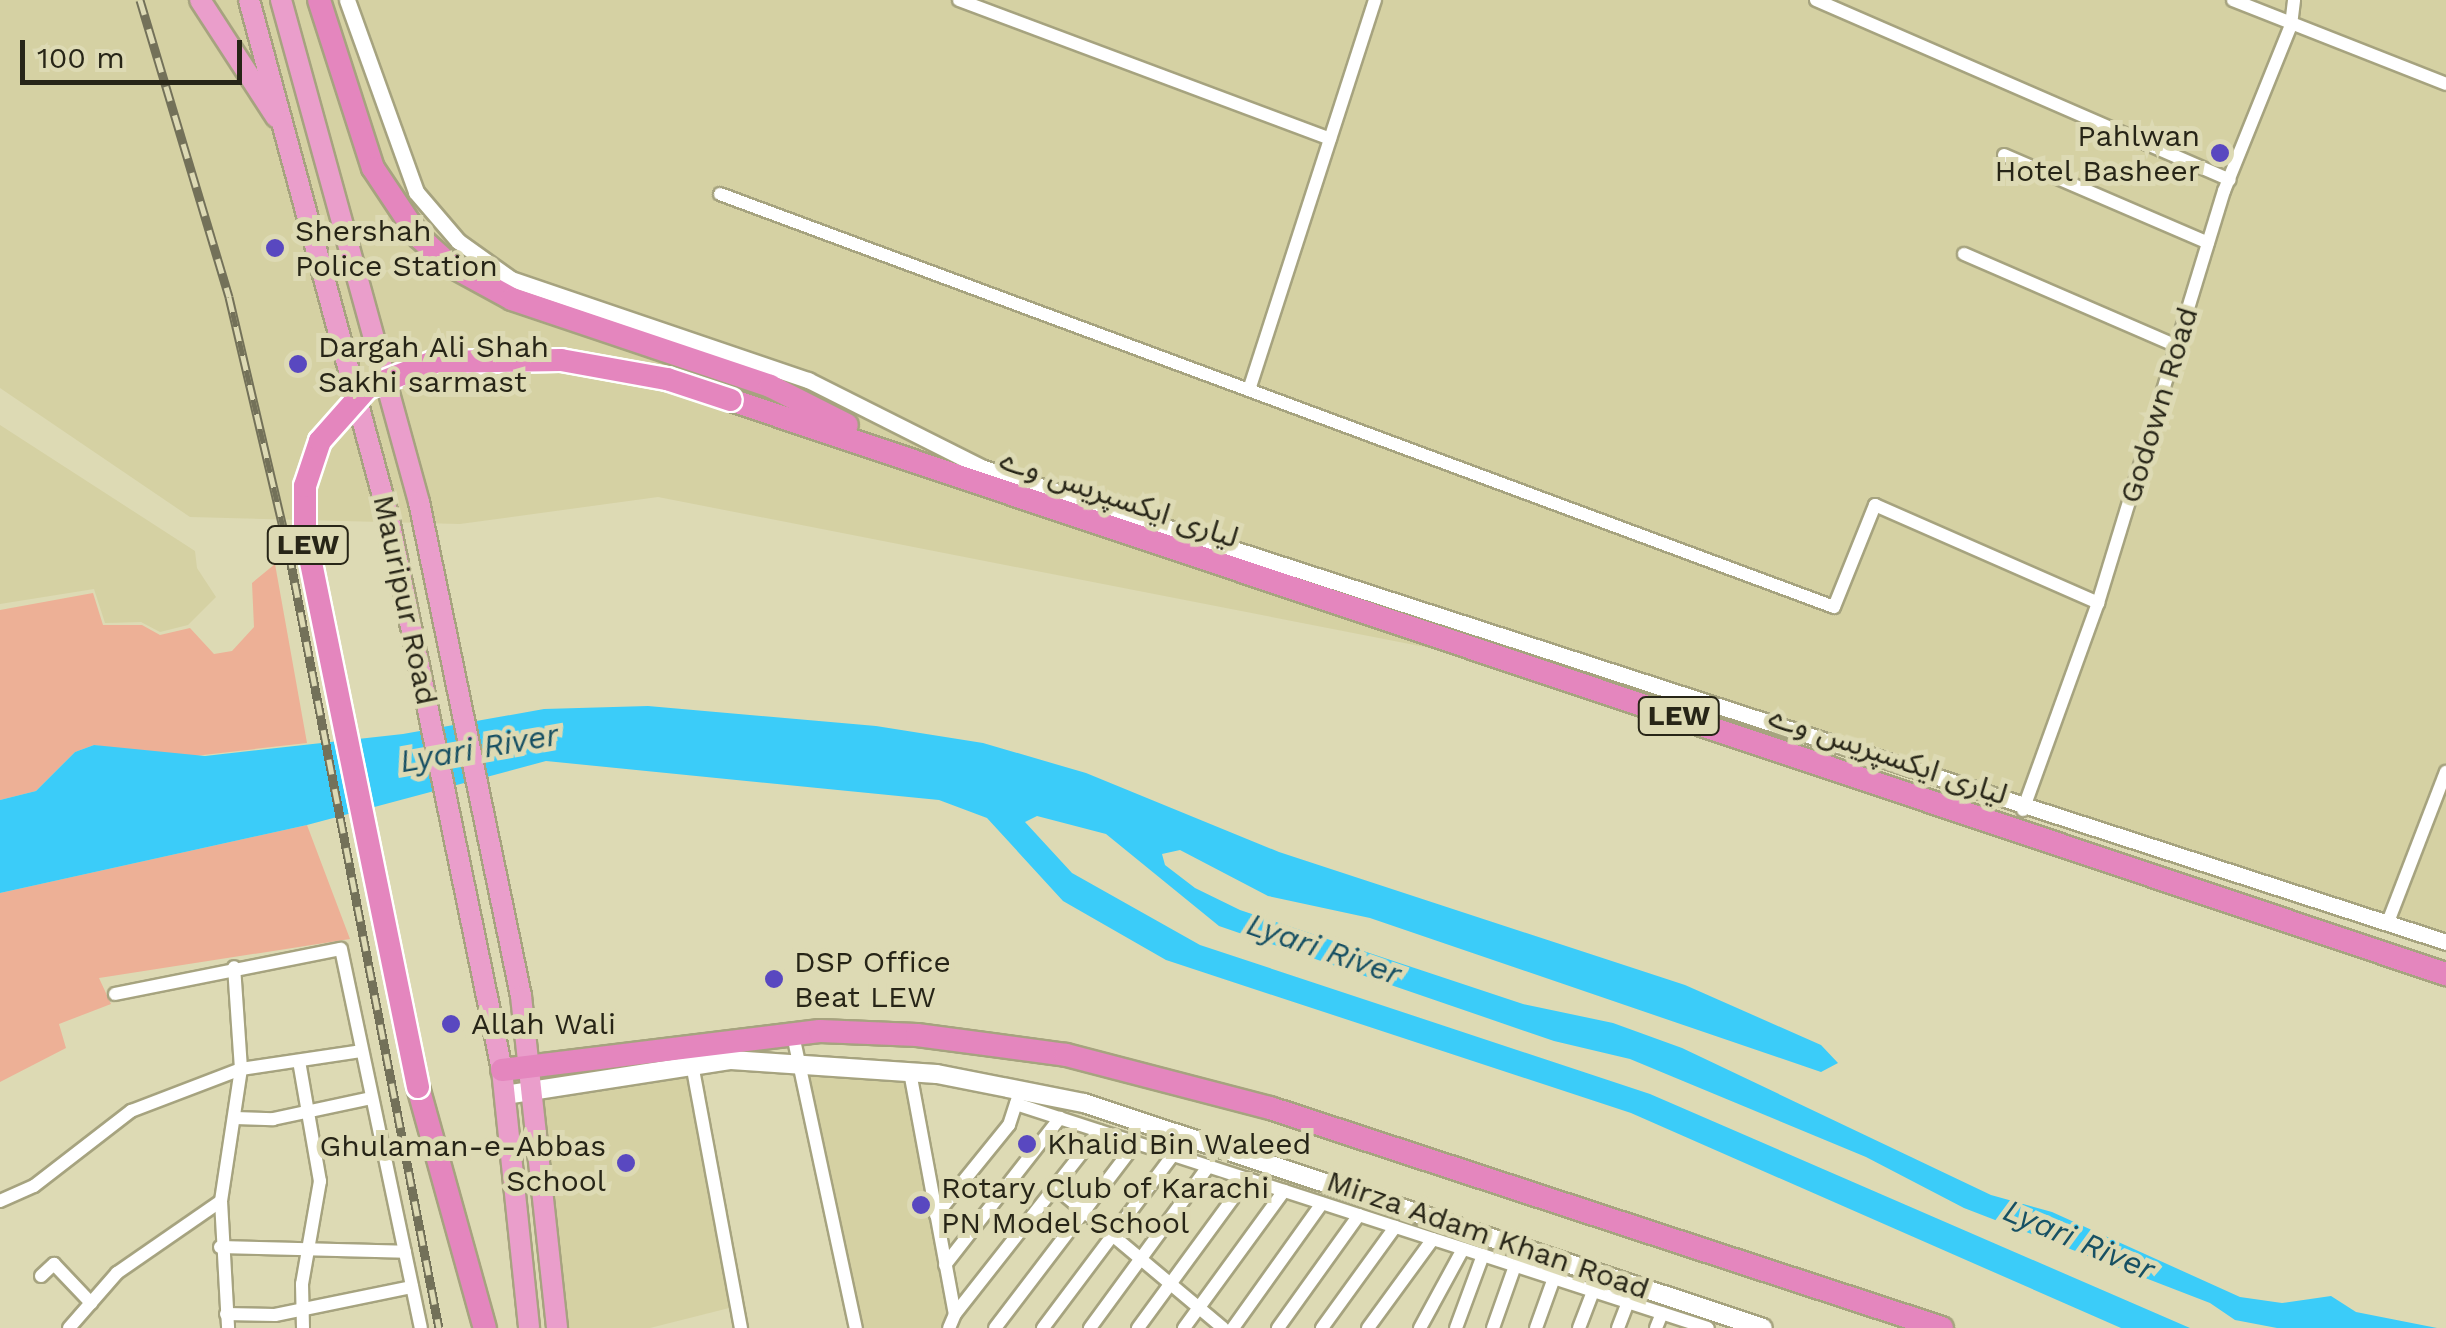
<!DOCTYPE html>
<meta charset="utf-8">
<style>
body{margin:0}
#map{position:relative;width:2446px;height:1328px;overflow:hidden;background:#dddab4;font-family:"Work Sans","Noto Sans Arabic",sans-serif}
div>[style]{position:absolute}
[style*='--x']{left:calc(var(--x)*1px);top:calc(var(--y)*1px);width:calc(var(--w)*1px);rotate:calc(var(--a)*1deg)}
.built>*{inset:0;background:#d5d1a3}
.green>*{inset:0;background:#edb096}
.water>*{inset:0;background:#3bccf9}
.roads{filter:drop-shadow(2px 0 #a6a37f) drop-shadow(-2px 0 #a6a37f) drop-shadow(0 2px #a6a37f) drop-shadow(0 -2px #a6a37f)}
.minor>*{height:12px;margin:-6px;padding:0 6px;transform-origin:6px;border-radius:6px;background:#fff}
.tertiary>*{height:15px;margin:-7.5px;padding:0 7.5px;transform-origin:7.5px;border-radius:7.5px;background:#fff}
.secondary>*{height:18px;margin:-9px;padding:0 9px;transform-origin:9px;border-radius:9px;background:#fff}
.trunk>*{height:20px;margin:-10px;padding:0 10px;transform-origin:10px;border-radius:10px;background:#ea9ecb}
.motorway>*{height:22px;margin:-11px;padding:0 11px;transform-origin:11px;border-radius:11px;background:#e486be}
.rail>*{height:9px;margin-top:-4.5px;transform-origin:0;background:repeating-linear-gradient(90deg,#dddab4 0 15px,#737159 0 30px);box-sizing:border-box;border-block:2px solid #737159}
.bridges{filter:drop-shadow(2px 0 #fff) drop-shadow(-2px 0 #fff) drop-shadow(0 2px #fff) drop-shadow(0 -2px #fff)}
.motorway-bridge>*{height:22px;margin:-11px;padding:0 11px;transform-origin:11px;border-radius:11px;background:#e486be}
.dots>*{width:28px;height:28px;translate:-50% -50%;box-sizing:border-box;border:5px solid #dddab4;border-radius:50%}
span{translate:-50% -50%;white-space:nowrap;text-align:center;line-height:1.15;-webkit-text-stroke:10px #dddab4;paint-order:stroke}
.shield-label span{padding:2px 8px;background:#dddab4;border:2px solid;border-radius:8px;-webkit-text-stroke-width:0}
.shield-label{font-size:28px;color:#272517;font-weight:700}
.poi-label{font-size:30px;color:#272517}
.right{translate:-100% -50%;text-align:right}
.left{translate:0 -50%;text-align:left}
.street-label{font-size:30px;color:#272517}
.water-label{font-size:32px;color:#175063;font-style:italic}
.scale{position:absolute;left:20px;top:40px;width:222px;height:45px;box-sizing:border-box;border:5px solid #272517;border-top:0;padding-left:12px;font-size:30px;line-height:35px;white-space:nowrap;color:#272517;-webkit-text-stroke:8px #dddab4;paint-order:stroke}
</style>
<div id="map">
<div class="built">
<i style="clip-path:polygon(0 0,2446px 0,2446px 932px,1737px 708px,658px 497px,460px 524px,190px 517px,0 388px)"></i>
<i style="clip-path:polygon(0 425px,195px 551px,197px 568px,216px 597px,188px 625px,160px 632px,141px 622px,105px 623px,94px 589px,0 604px)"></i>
<i style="clip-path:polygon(692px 1062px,737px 1306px,650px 1328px,557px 1328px,537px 1073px)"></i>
<i style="clip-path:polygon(800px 1062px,910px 1072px,955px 1314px,949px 1328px,855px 1328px)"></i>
</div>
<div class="green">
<i style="clip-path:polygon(275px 564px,307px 743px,177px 758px,94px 745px,75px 752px,36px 791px,0 800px,0 610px,93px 593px,103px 625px,142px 625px,160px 635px,190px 628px,214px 654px,232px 651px,254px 627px,252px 583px)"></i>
<i style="clip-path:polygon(307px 825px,350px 939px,99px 978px,111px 1004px,59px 1024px,66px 1048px,0 1082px,0 893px)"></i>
</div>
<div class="water">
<i style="clip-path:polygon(648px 706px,876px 726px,983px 743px,1086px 773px,1279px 852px,1685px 985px,1821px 1045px,1838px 1063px,1821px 1072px,1370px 918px,1268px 896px,1180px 850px,1162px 854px,1165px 865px,1195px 888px,1240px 910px,1523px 1004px,1613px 1023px,1682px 1048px,1991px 1195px,2052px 1212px,2240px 1297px,2282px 1303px,2331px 1296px,2356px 1312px,2437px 1328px,2277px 1328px,2235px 1320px,2210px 1303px,1964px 1208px,1866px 1157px,1630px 1059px,1554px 1041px,1219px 926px,1106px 834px,1037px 816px,1025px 822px,1072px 873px,1200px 945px,1650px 1094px,2190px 1328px,2121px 1328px,1631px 1113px,1166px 960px,1063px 901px,987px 818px,939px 800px,546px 761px,307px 825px,0 893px,0 800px,36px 791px,75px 752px,94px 745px,205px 756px,403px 734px,544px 709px)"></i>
</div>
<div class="roads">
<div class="minor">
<i style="--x:959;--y:0;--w:396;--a:20.5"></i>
<i style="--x:1816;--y:0;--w:451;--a:23.5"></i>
<i style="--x:2233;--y:0;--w:229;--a:21.5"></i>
<i style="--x:2004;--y:155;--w:222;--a:23.3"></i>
<i style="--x:720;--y:194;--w:1188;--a:20.34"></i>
<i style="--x:1834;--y:607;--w:110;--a:-68.1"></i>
<i style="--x:1875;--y:505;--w:244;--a:23.7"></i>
<i style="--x:1964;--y:254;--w:232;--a:23.4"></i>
<i style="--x:1249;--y:390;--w:410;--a:-72.1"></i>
<i style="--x:2023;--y:810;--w:220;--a:-70.1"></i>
<i style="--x:2098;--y:603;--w:431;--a:-73"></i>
<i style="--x:2224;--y:191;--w:179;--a:-68"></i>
<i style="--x:2291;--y:25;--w:25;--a:-83"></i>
<i style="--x:2388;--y:922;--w:161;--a:-68.9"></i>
<i style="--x:115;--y:994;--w:230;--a:-11.3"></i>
<i style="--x:341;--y:949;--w:387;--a:78.1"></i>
<i style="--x:793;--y:1035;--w:300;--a:77.9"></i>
<i style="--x:299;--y:1061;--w:122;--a:80.1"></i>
<i style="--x:320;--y:1181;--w:105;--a:99.9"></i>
<i style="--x:302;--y:1284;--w:44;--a:88.7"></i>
<i style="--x:692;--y:1064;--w:269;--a:79.5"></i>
<i style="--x:910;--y:1072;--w:246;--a:79.5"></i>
<i style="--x:955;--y:1314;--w:15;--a:113"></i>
<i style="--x:1016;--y:1104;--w:727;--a:17.94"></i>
<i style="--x:235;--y:1118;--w:38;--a:2"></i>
<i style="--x:273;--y:1119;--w:100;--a:-12.1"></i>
<i style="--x:1055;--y:1187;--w:219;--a:40"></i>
<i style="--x:0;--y:1201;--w:37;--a:-24"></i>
<i style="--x:34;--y:1186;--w:123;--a:-37.7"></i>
<i style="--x:131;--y:1111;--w:118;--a:-20.9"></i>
<i style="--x:241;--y:1069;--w:121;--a:-8.5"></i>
<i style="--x:221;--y:1201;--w:127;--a:86.8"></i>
<i style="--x:936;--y:1215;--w:116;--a:-51"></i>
<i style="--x:1009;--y:1125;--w:28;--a:-72"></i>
<i style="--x:220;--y:1247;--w:185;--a:1.5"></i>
<i style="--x:945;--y:1265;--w:187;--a:-52"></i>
<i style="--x:41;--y:1276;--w:18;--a:-43"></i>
<i style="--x:54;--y:1264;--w:54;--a:46.5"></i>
<i style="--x:226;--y:1314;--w:49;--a:1.2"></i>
<i style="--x:275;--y:1315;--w:140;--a:-11.6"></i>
<i style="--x:955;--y:1314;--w:233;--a:-51.8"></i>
<i style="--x:69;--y:1328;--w:73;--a:-48.9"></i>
<i style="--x:117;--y:1273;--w:126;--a:-34.7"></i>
<i style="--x:221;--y:1201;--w:134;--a:-81.4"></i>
<i style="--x:241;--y:1069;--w:102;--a:-93.9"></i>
<i style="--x:995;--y:1328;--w:233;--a:-52.7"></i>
<i style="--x:1043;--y:1328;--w:216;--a:-53.1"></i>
<i style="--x:1090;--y:1328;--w:200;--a:-53.8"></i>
<i style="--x:1138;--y:1328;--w:185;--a:-53.8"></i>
<i style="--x:1184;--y:1328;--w:170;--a:-53.9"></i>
<i style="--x:1233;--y:1328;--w:153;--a:-54.5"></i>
<i style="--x:1278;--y:1328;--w:139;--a:-54.4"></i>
<i style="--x:1322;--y:1328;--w:125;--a:-54.1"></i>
<i style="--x:1368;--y:1328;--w:110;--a:-53.9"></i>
<i style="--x:1420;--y:1328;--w:90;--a:-61.4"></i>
<i style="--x:1456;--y:1328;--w:78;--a:-69.7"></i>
<i style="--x:1493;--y:1328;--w:66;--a:-70.5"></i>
<i style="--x:1536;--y:1328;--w:53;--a:-70.2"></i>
<i style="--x:1579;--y:1328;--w:40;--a:-69"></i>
<i style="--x:1618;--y:1328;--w:28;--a:-69"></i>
<i style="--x:1656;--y:1328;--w:16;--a:-68"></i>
</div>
<div class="tertiary">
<i style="--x:347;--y:0;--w:204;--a:70.2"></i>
<i style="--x:416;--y:192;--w:65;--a:49.4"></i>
<i style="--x:458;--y:241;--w:65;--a:35.6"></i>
<i style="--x:511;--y:279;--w:314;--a:18.8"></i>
<i style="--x:808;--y:380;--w:194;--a:26.7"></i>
<i style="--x:981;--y:467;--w:1540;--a:17.96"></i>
</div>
<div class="secondary">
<i style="--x:505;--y:1095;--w:229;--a:-8.8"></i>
<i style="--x:731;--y:1060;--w:206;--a:3.9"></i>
<i style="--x:937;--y:1074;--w:150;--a:11.2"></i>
<i style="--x:1084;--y:1103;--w:715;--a:18.33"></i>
</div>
<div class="trunk">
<i style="--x:200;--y:0;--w:140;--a:57"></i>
<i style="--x:249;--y:0;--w:533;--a:74.9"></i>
<i style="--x:388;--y:515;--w:567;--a:78.39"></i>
<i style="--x:502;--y:1070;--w:259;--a:84"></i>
<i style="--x:281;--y:0;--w:521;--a:74.63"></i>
<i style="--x:419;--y:502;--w:504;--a:78.33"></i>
<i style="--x:521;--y:996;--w:334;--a:83.8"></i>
</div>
<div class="motorway">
<i style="--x:319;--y:0;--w:176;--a:72.2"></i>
<i style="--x:373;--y:168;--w:83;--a:56.3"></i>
<i style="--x:419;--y:237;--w:42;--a:42.1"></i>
<i style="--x:450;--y:265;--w:71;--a:28.7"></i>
<i style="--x:512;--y:299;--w:272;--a:18.6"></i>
<i style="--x:770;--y:386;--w:86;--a:26.9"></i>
<i style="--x:731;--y:400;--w:1809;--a:18.51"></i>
<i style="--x:502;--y:1070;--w:320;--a:-7"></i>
<i style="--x:820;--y:1031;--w:97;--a:2.4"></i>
<i style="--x:917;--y:1035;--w:150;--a:7.6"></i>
<i style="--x:1066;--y:1055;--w:211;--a:14.6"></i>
<i style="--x:1270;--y:1108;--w:707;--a:18.13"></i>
<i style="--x:418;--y:1087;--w:250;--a:74.5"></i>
</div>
</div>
<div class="rail">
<i style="--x:140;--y:0;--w:310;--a:73.3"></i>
<i style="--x:229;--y:297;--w:263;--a:76.8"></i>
<i style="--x:289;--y:553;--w:789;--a:79.05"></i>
</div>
<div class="bridges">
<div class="motorway-bridge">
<i style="--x:418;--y:1087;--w:565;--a:-101.53"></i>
<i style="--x:305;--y:533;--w:47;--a:-90"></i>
<i style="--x:305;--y:486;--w:47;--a:-71.6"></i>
<i style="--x:320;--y:441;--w:71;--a:-48.4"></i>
<i style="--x:367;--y:388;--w:71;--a:-21.5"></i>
<i style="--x:433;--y:362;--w:128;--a:-0.9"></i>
<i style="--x:561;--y:360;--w:108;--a:10.2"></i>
<i style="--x:667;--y:379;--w:67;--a:18.2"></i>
</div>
</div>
<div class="dots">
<i style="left:2220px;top:153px;background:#5948c0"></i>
<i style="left:275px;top:248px;background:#5948c0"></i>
<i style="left:298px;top:364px;background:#5948c0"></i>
<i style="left:774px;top:979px;background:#5948c0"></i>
<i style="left:451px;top:1024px;background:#5948c0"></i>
<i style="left:1027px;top:1144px;background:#5948c0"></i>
<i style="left:626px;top:1163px;background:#5948c0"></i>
<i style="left:921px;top:1205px;background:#5948c0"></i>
</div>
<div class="shield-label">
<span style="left:308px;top:545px">LEW</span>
<span style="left:1679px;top:716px">LEW</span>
</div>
<div class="poi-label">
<span class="right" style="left:2200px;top:153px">Pahlwan<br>Hotel Basheer</span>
<span class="left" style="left:295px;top:248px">Shershah<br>Police Station</span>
<span class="left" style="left:318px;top:364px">Dargah Ali Shah<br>Sakhi sarmast</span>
<span class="left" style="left:794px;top:979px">DSP Office<br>Beat LEW</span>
<span class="left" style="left:471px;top:1024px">Allah Wali</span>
<span class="left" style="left:1047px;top:1144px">Khalid Bin Waleed</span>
<span class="right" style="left:606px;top:1163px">Ghulaman-e-Abbas<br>School</span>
<span class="left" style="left:941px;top:1205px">Rotary Club of Karachi<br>PN Model School</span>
</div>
<div class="street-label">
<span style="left:2159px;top:405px;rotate:-73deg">Godown Road</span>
<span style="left:1119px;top:498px;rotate:19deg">لیاری ایکسپریس وے</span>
<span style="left:405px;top:600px;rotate:78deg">Mauripur Road</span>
<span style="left:1888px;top:755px;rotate:19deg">لیاری ایکسپریس وے</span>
<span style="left:1488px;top:1235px;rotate:19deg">Mirza Adam Khan Road</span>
</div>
<div class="water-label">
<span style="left:479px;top:748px;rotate:-10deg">Lyari River</span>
<span style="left:1324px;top:949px;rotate:19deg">Lyari River</span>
<span style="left:2079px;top:1240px;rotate:23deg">Lyari River</span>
</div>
<div class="scale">100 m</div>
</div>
